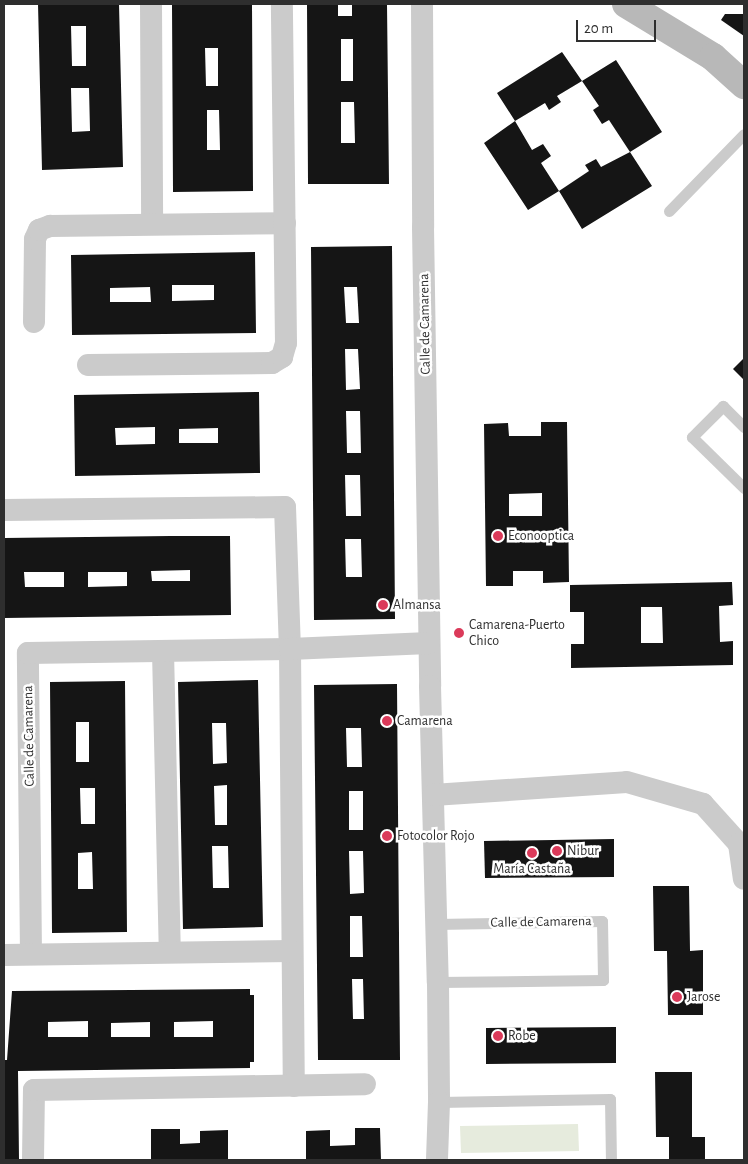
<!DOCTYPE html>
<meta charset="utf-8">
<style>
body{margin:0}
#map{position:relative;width:748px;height:1164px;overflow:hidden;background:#fff;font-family:"Alegreya Sans",sans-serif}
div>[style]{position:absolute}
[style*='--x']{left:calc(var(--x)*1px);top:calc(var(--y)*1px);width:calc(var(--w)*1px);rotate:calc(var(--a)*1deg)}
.green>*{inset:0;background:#e6ebdd}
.building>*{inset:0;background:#151515}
.lane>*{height:11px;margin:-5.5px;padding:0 5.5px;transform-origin:5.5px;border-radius:5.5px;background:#cbcbcb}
.street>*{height:22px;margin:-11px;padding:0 11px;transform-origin:11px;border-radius:11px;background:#cbcbcb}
.secondary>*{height:28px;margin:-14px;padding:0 14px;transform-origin:14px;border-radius:14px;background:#b8b8b8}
.dots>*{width:14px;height:14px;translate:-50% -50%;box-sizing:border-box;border:2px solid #fff;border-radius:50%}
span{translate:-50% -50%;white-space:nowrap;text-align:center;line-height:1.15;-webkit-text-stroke:5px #fff;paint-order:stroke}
.street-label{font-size:14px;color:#2e2e2e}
.poi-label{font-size:14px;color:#2e2e2e}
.left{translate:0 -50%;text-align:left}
.frame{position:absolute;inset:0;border:5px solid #2e2e2e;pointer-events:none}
.scale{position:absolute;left:576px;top:20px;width:80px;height:22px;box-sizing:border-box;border:2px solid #2e2e2e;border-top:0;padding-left:6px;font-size:15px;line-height:18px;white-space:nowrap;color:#2e2e2e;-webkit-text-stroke:4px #fff;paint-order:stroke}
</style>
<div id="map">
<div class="green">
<i style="clip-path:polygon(578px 1124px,579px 1151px,461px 1153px,460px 1126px)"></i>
</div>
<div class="building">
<i style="clip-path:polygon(evenodd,38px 4px,119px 4px,123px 167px,42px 170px,38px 4px,71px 26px,86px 26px,86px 66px,72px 66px,71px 26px,38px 4px,71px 88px,89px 88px,90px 131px,72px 132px,71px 88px)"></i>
<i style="clip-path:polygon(evenodd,252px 4px,253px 191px,173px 192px,172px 5px,252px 4px,205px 48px,218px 48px,218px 86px,206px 86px,205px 48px,252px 4px,207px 110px,219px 110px,220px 150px,207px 150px,207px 110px)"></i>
<i style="clip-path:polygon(evenodd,307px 4px,338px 4px,338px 16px,352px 16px,352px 4px,387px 4px,389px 184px,308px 184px,307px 4px,341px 39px,353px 39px,353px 81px,341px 81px,341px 39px,307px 4px,341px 102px,354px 102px,355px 143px,341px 143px,341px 102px)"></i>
<i style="clip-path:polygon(725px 14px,744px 14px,744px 36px,721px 20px)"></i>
<i style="clip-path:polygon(562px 52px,582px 81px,557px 96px,561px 102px,549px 110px,545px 103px,515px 121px,497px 93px)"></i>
<i style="clip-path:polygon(616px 60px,662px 132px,630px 152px,652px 186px,582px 229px,559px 191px,589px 171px,585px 165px,596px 159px,601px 167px,630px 152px,609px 120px,602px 124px,593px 110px,599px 106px,582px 81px)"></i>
<i style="clip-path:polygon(515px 121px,532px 150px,543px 144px,551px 156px,541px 163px,559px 191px,528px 210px,484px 143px)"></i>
<i style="clip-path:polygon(evenodd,392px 246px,395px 619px,314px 620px,311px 247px,392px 246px,344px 287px,357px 287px,359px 323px,346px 323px,344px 287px,392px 246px,345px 349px,358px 349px,360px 389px,346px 390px,345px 349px,392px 246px,346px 411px,360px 411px,361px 453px,347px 453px,346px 411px,392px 246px,345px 475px,360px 475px,361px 516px,346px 516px,345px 475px,392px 246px,345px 539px,361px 539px,362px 577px,346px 577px,345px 539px)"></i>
<i style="clip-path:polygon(evenodd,255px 252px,256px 333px,72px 335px,71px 255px,255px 252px,172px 285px,214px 285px,214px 300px,172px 301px,172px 285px,255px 252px,150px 287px,151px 302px,110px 302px,110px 288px,150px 287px)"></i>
<i style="clip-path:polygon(744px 358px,744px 380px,733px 369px)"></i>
<i style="clip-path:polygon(evenodd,259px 392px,260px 473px,75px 476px,74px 395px,259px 392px,155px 427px,155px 444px,116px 445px,115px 428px,155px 427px,259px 392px,218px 428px,218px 443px,179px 443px,179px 429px,218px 428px)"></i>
<i style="clip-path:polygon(evenodd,541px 422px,567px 422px,569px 582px,543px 583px,543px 571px,513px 571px,513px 586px,486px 586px,484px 424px,508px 423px,509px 436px,541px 436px,541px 422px,542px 493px,542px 516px,509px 516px,509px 494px,542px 493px)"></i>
<i style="clip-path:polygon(evenodd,170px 536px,230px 536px,231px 615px,4px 618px,4px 538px,170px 536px,190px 570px,190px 581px,152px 581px,151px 571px,190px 570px,170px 536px,24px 572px,64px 572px,64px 587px,25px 587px,24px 572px,170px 536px,88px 572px,127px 572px,127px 586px,88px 587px,88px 572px)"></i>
<i style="clip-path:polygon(evenodd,732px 582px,733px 605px,719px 606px,720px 642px,733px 641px,733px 665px,571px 668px,571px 644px,584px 644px,584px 612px,570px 612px,570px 585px,732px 582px,641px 607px,662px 607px,663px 643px,641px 643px,641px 607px)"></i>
<i style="clip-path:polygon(evenodd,258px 680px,263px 927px,183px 929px,178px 682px,258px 680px,212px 723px,226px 723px,227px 763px,213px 764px,212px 723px,258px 680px,227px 785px,227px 825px,215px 825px,214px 786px,227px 785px,258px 680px,212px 846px,228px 846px,229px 888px,213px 888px,212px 846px)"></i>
<i style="clip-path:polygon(evenodd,125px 681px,127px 932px,52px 933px,50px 682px,125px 681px,76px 722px,89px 722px,89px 762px,76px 762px,76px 722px,125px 681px,80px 788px,95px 788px,95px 824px,81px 824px,80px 788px,125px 681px,92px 852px,93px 889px,78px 889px,78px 853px,92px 852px)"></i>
<i style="clip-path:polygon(evenodd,397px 684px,400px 1060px,318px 1060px,314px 685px,397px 684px,346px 728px,361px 728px,362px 767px,347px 767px,346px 728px,397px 684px,349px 791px,363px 791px,363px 830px,349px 830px,349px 791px,397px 684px,349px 851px,363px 851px,364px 893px,350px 894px,349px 851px,397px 684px,350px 916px,362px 916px,363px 957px,350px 957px,350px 916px,397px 684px,352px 979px,363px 979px,364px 1019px,353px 1019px,352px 979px)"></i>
<i style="clip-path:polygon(614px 839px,614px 877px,485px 878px,484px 841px)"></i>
<i style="clip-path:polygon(653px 886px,689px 886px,690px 951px,703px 950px,703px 1015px,668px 1015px,667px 951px,654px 951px)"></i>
<i style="clip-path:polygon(evenodd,250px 989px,250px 995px,254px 995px,254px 1062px,250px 1062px,250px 1068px,18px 1071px,19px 1160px,4px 1160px,4px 1060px,7px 1060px,12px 991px,250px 989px,88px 1021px,88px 1037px,48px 1037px,48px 1022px,88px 1021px,250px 989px,213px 1021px,213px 1037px,174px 1037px,174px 1022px,213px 1021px,250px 989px,150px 1022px,150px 1037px,111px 1037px,111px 1023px,150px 1022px)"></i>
<i style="clip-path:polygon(616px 1027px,616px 1063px,486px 1064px,486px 1028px)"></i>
<i style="clip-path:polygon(655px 1072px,692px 1072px,692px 1137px,705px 1137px,705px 1160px,669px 1160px,669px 1137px,656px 1137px)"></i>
<i style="clip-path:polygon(355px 1128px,380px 1128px,381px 1160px,306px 1160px,306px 1131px,330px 1130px,330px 1146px,355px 1145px)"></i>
<i style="clip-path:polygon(151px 1129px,180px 1129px,180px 1144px,200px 1143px,200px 1131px,228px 1130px,228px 1160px,151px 1160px)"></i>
</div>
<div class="lane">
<i style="--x:669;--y:211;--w:107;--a:-45.8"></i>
<i style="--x:744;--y:427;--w:30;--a:-135"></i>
<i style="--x:723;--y:406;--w:44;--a:135"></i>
<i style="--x:692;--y:437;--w:73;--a:44.4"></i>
<i style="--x:436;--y:924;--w:166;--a:-1"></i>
<i style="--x:602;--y:921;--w:59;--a:89"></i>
<i style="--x:603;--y:980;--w:165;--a:179.3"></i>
<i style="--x:439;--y:1102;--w:171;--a:-1"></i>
<i style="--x:610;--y:1099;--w:61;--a:89.1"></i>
</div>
<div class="street">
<i style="--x:151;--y:4;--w:219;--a:89.7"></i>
<i style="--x:422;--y:4;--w:223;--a:89.7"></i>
<i style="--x:423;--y:227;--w:459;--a:89.1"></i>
<i style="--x:430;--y:686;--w:296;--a:88.5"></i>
<i style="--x:438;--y:982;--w:120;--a:89.5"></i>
<i style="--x:439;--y:1102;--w:58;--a:92"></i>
<i style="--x:34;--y:322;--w:83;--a:-89.3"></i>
<i style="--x:35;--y:239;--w:10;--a:-66"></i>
<i style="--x:39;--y:230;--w:12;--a:-20"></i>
<i style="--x:50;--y:226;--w:235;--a:-0.7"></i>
<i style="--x:88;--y:365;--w:184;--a:-0.6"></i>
<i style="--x:272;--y:363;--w:12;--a:-31"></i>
<i style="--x:282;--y:357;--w:15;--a:-74"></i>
<i style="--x:286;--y:343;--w:339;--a:-90.7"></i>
<i style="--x:4;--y:510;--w:281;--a:-0.6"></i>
<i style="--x:285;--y:507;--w:142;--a:88"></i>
<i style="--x:290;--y:649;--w:437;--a:89.5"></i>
<i style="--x:163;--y:651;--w:300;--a:88.7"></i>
<i style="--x:433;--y:795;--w:194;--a:-3.8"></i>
<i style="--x:627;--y:782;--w:79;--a:16.1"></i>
<i style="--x:703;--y:804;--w:54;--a:48"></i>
<i style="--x:739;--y:844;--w:35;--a:82"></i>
<i style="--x:31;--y:954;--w:301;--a:-90.6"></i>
<i style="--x:28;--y:653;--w:262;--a:-0.9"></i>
<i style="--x:290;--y:649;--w:139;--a:-2.5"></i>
<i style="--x:4;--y:955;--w:288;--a:-0.8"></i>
<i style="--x:33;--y:1160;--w:70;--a:-89.2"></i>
<i style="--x:34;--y:1090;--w:331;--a:-1"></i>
</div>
<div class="secondary">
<i style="--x:626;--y:4;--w:102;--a:31.3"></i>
<i style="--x:713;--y:57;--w:42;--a:42.1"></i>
</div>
<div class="dots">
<i style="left:498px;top:536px;background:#db3a5a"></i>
<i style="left:383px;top:605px;background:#db3a5a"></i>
<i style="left:459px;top:633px;background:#db3a5a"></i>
<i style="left:387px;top:721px;background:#db3a5a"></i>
<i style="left:387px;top:836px;background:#db3a5a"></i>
<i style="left:557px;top:851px;background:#db3a5a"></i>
<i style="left:532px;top:853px;background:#db3a5a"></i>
<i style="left:677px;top:997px;background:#db3a5a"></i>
<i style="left:498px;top:1036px;background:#db3a5a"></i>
</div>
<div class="street-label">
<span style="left:425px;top:324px;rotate:-91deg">Calle de Camarena</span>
<span style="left:29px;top:736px;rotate:-91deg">Calle de Camarena</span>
<span style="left:541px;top:922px;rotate:-1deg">Calle de Camarena</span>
</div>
<div class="poi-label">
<span class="left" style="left:508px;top:536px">Econooptica</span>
<span class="left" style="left:393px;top:605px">Almansa</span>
<span class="left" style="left:469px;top:633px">Camarena-Puerto<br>Chico</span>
<span class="left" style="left:397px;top:721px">Camarena</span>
<span class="left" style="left:397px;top:836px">Fotocolor Rojo</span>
<span class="left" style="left:567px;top:851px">Nibur</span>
<span style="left:532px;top:869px">María Castaña</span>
<span class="left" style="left:687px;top:997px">Jarose</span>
<span class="left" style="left:508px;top:1036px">Robe</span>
</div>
<div class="frame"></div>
<div class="scale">20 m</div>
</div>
